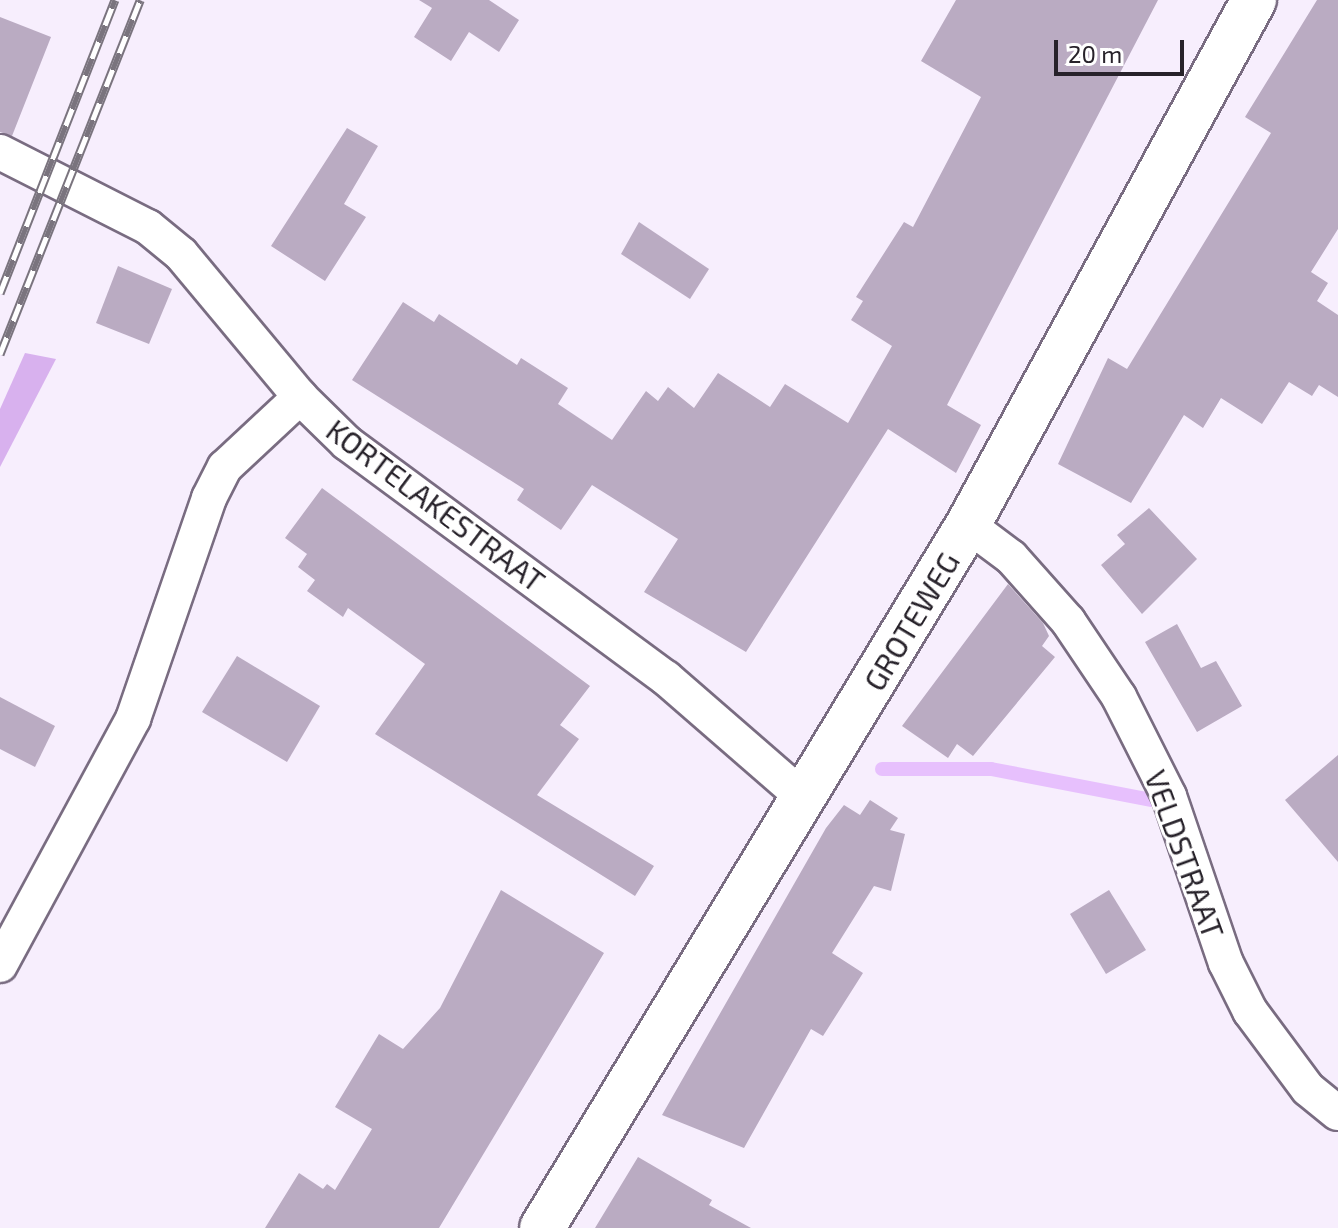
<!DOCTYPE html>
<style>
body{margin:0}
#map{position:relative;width:1338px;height:1228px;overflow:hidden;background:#f7eefd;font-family:"Exo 2",sans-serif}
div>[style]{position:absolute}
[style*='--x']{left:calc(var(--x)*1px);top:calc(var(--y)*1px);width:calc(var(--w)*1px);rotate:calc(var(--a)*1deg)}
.forest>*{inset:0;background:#d8b1ee}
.stream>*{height:14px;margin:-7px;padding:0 7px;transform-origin:7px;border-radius:7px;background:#e7c0fd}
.building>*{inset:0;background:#baabc2}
.roads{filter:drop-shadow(2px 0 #796c81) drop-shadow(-2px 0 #796c81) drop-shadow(0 2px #796c81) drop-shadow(0 -2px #796c81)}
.street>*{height:34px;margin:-17px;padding:0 17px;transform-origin:17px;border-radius:17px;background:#fff}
.primary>*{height:44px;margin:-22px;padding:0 22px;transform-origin:22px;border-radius:22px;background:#fff}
.rail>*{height:9px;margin-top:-4.5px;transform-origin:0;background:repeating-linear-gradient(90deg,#fff 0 18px,#7a747e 0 36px);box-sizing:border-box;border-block:2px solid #7a747e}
span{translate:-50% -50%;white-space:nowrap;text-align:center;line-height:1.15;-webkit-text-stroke:6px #fff;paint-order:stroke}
.street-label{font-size:30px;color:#27222a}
.scale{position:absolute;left:1054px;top:40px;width:130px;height:36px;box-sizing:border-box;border:4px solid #27222a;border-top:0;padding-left:10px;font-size:24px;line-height:28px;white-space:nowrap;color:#27222a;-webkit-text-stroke:6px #fff;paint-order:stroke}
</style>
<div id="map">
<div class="forest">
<i style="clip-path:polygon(25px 353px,56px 359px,0 467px,0 409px)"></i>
</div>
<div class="stream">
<i style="--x:882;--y:769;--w:109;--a:0"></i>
<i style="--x:991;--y:769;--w:164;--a:10.9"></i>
</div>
<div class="building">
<i style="clip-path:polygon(419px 0,489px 0,519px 20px,499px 52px,469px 32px,451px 61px,414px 37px,432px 8px)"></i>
<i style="clip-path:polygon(956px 0,1158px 0,947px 405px,981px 425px,956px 473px,888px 429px,746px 652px,644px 592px,678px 539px,592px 485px,561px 530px,517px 500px,524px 489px,352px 380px,403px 302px,434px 322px,439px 314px,517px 365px,521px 358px,568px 388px,558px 404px,612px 440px,646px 391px,658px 401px,668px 387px,694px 408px,718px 373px,770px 407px,785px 384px,848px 423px,892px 346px,851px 320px,863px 301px,856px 297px,904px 222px,913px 227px,981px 97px,921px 61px)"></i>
<i style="clip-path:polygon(1317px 0,1338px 0,1338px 229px,1311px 272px,1328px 283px,1317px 301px,1338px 315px,1338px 397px,1319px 385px,1312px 396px,1289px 382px,1262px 424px,1221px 398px,1203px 428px,1184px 415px,1131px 503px,1058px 464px,1108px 358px,1127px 369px,1271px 133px,1245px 117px)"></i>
<i style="clip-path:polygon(0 17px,51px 37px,12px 136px,0 132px)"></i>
<i style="clip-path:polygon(347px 128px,378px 146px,344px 204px,366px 217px,325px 281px,271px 246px)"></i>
<i style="clip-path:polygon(639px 222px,709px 269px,690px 299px,621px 254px)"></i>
<i style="clip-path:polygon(118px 266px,172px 289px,149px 344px,96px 323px)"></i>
<i style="clip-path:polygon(322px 488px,590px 686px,560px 725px,579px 739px,537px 795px,654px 866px,635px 896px,375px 734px,425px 664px,348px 608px,343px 617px,307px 591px,315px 580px,298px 567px,307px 554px,285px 538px)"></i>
<i style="clip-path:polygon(1149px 508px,1197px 559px,1142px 614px,1101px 565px,1125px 544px,1117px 535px)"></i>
<i style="clip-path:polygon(1008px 584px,1043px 623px,1049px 636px,1042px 646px,1055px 657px,973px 756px,957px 744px,948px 758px,902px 726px)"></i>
<i style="clip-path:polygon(1177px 624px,1201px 668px,1216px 661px,1242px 706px,1197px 732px,1145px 642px)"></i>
<i style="clip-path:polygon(237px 656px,320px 706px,287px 762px,202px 712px)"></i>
<i style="clip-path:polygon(0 697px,55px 726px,35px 767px,0 749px)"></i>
<i style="clip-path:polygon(1338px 755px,1338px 862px,1285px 800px)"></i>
<i style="clip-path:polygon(870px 800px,898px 818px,890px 830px,905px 834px,891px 891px,874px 886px,832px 953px,863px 973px,823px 1036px,811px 1029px,744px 1148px,662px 1115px,826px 828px,844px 805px,860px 815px)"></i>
<i style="clip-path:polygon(501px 890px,604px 953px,439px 1228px,265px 1228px,299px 1173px,323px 1189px,327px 1184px,335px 1190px,372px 1129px,335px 1107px,379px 1034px,403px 1049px,440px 1008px)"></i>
<i style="clip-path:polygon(1109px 890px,1146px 950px,1106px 974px,1070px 914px)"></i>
<i style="clip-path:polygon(638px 1157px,712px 1200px,709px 1205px,751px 1228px,595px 1228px)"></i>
</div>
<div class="roads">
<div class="street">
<i style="--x:0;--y:152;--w:166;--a:26.9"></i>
<i style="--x:148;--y:227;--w:43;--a:39.3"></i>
<i style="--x:181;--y:254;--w:186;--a:50.2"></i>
<i style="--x:300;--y:397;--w:66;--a:44.4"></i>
<i style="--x:347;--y:443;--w:396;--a:36.4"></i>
<i style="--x:666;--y:678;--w:184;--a:41"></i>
<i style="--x:968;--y:525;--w:54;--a:36.7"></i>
<i style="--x:1011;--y:557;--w:86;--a:48.3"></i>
<i style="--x:1068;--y:621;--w:92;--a:56.1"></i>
<i style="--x:1119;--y:697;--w:111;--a:63.2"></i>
<i style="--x:1169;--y:796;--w:176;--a:71.2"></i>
<i style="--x:1226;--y:963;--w:54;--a:63.4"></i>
<i style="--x:1250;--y:1011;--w:97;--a:53.4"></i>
<i style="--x:1308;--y:1089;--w:38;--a:39"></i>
<i style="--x:0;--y:965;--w:280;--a:-61.6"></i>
<i style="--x:133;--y:719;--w:234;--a:-71"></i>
<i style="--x:209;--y:498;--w:35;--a:-63"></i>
<i style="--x:225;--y:467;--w:103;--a:-43"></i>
</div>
<div class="primary">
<i style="--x:542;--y:1228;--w:822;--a:-58.79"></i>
<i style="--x:968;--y:525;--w:598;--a:-61.42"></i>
</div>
</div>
<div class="rail">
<i style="--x:0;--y:293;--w:315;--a:-68.6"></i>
<i style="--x:0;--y:354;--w:381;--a:-68.4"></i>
</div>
<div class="street-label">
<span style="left:436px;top:505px;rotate:37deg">KORTELAKESTRAAT</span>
<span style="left:911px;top:621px;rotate:-59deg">GROTEWEG</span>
<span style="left:1185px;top:854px;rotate:70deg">VELDSTRAAT</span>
</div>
<div class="scale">20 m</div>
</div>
